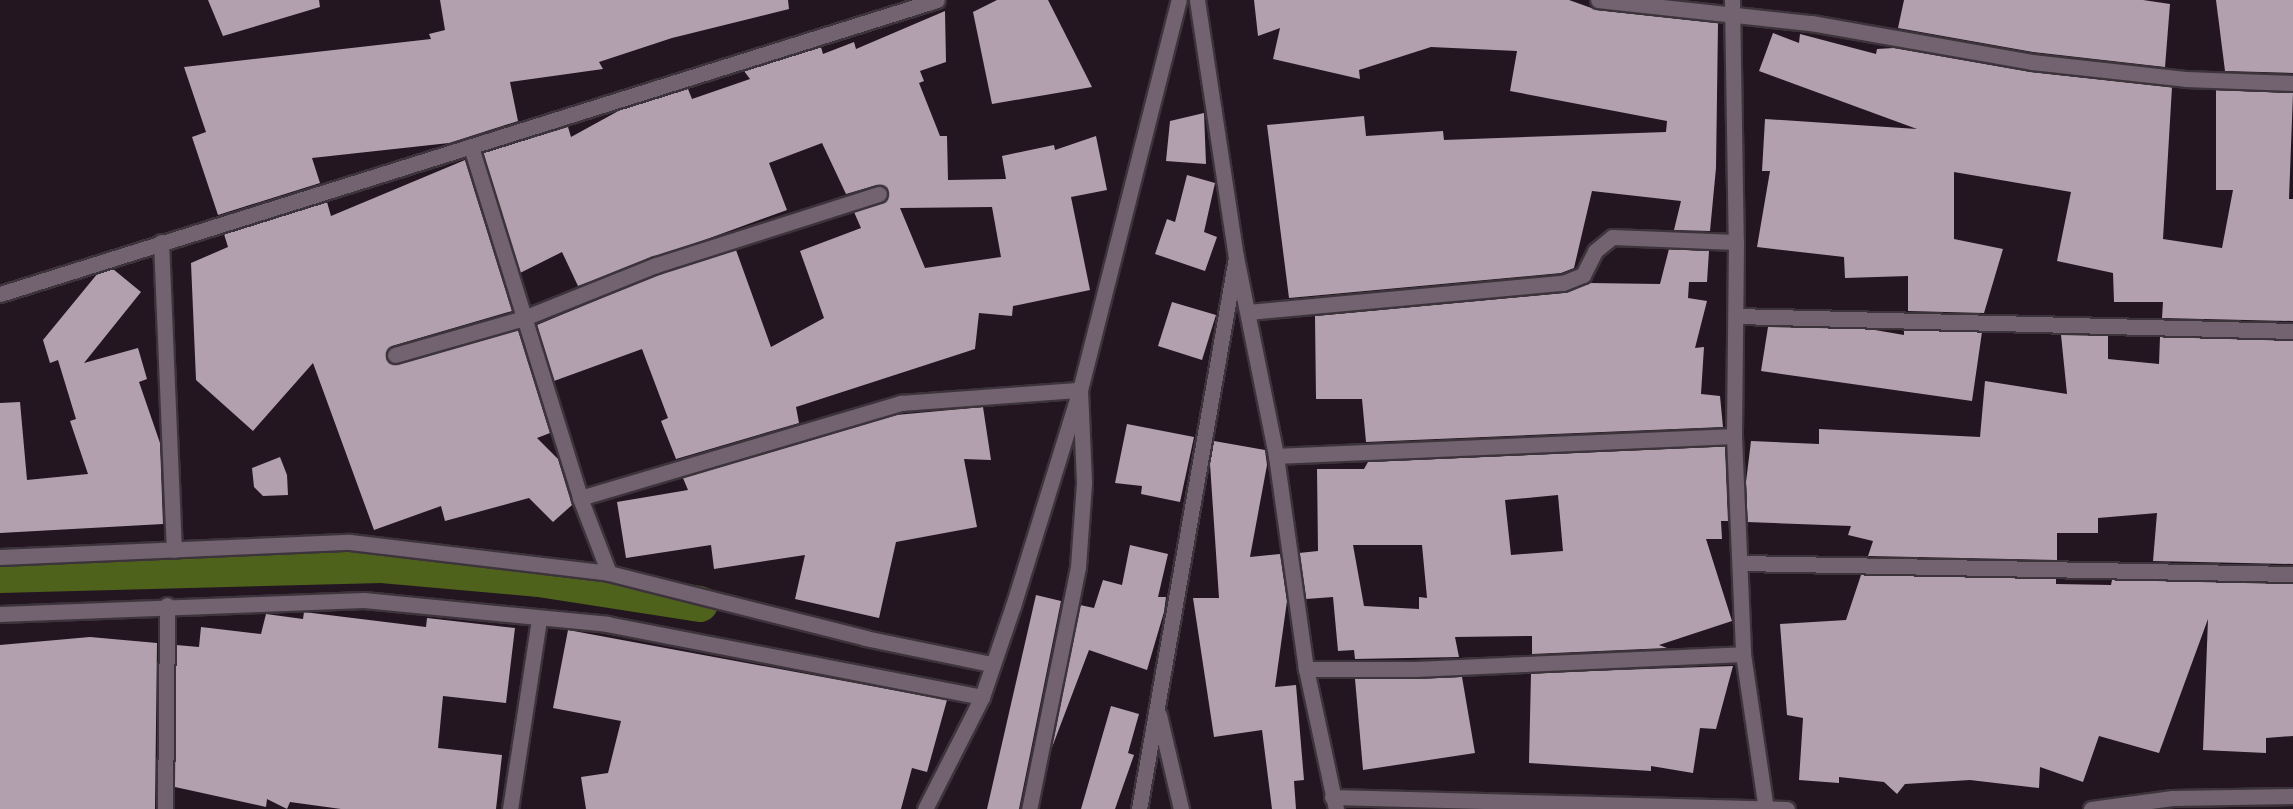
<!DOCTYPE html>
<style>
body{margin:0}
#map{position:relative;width:2293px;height:809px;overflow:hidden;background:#231621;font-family:Cabin,sans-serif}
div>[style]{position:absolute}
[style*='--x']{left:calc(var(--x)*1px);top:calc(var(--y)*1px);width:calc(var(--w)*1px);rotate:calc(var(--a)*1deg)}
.canal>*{height:36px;margin:-18px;padding:0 18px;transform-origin:18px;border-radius:18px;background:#4e621b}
.building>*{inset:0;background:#b2a0ae}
.roads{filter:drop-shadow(2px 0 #3d343b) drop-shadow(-2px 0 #3d343b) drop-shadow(0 2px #3d343b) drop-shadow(0 -2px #3d343b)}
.minor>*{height:15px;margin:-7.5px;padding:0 7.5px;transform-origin:7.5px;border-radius:7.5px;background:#736370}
.tertiary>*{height:15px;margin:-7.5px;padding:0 7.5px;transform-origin:7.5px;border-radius:7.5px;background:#736370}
span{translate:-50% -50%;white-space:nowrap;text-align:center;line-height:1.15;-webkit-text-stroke:6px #090508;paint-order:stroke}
</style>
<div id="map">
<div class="canal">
<i style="--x:0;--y:575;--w:382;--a:-1.5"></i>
<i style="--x:382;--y:565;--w:158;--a:5.1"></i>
<i style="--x:539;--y:579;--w:163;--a:8.8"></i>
</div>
<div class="building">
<i style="clip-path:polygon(208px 0,319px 0,320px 7px,223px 36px)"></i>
<i style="clip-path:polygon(440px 0,788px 0,789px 9px,672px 38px,599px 62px,603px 69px,510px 82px,518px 121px,449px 143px,312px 158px,320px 183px,218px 215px,192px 137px,206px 132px,184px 67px,431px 39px,429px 34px,445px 30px)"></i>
<i style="clip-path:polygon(997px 0,1048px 0,1092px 87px,992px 104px,973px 12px)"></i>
<i style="clip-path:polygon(1254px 0,1569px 0,1597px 10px,1718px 23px,1716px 168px,1710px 231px,1674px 230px,1681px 201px,1592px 191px,1574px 268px,1561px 273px,1289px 298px,1267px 125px,1364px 116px,1366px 136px,1443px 131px,1444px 140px,1666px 132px,1667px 121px,1510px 91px,1517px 51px,1431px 47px,1359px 70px,1360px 79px,1273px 59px,1280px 28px,1258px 36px)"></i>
<i style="clip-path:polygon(1904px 0,2143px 0,2170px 4px,2165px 67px,2033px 52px,1898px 28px)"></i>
<i style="clip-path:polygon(2216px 0,2293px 0,2293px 73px,2225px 71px)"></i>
<i style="clip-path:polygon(evenodd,945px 11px,946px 62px,920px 71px,924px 81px,919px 83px,940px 136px,947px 136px,948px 180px,1006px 179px,1002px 156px,1054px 145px,1055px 150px,1096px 136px,1107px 190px,1071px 197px,1090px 290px,1013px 306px,1012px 316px,979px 313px,975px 349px,796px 407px,799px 423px,676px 459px,661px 421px,668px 418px,642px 349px,554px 381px,537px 325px,659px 274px,736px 250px,771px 347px,824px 318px,800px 251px,861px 228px,854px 212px,882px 203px,888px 192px,877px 185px,846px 194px,822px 143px,769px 163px,787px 210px,578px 286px,562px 252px,520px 273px,483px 153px,568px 127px,571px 137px,622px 109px,688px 89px,692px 99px,750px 79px,744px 71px,821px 47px,823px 54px,854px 42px,856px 49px,945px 11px,992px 207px,1001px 257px,925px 268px,900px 208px,992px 207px)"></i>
<i style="clip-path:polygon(1773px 33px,1799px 43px,1800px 34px,1876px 54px,1877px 49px,1894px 48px,2031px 72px,2172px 87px,2163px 239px,2222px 248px,2233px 190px,2216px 190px,2216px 90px,2293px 93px,2289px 199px,2293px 199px,2293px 321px,2162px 318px,2163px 302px,2114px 302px,2113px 273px,2057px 261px,2071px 192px,1954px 172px,1954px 239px,2003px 249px,1984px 313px,1908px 311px,1908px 276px,1845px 278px,1844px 257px,1757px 247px,1770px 171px,1762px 171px,1765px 119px,1917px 129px,1759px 71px)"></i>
<i style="clip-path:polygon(1204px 113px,1206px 164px,1166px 161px,1170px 121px)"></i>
<i style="clip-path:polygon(465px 160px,512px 311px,392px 346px,386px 358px,398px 364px,518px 330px,550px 433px,537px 438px,558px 459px,572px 505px,553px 522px,529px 498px,445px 521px,441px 506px,374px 530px,313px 363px,253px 431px,196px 380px,191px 263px,228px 247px,224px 234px,327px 202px,331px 216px)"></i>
<i style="clip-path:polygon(1187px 175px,1215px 183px,1204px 232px,1217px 237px,1205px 271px,1155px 254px,1167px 219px,1175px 222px)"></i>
<i style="clip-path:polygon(1669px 249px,1709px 251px,1707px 282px,1689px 282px,1688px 298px,1707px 301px,1695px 348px,1704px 347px,1701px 394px,1720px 396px,1723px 427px,1366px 442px,1362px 399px,1316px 399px,1315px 316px,1564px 293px,1588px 283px,1660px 284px)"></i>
<i style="clip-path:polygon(113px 269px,141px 292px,84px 363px,138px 348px,147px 379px,139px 382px,160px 443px,163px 524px,0 533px,0 403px,20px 402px,27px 480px,88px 474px,70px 421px,76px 419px,58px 360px,50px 363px,43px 340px,98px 273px)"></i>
<i style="clip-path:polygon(1172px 302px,1216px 315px,1202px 360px,1158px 346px)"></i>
<i style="clip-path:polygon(1768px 327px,1869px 329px,1904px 335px,1904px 330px,1982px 332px,1972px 401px,1761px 371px)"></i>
<i style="clip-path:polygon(2061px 335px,2108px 336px,2108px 359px,2159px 364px,2160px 337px,2293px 341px,2293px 564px,2153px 561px,2157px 513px,2098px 518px,2098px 533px,2057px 533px,2057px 560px,1868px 556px,1873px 541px,1848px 535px,1851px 526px,1747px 522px,1746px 482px,1751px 441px,1819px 444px,1819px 429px,1980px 437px,1985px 381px,2067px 394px)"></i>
<i style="clip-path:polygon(983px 407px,991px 460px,964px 459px,977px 527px,896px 542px,879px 618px,795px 599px,805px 555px,714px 569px,711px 545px,626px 558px,617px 502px,688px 490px,683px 478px,896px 415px)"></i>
<i style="clip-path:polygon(1127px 424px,1194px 437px,1180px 502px,1141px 494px,1142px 486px,1115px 483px)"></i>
<i style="clip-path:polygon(1214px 441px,1265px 450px,1267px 465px,1250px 557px,1280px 554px,1287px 601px,1275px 687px,1296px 685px,1304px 780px,1294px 781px,1296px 809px,1272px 809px,1262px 730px,1214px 737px,1193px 598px,1219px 598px,1210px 464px)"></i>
<i style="clip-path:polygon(evenodd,1725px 446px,1728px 521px,1721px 521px,1722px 539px,1706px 539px,1732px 621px,1659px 645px,1667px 648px,1532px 654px,1532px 636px,1455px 637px,1459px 657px,1355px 659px,1354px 650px,1338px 651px,1333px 597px,1306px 599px,1299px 553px,1318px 551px,1317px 469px,1364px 469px,1368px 462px,1725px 446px,1558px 495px,1563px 551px,1511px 555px,1505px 500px,1558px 495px,1725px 446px,1353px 545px,1422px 545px,1427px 598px,1419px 597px,1419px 609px,1364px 606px,1353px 545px)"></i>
<i style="clip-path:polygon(280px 457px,287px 475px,288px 495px,263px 496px,254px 487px,252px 468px)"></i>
<i style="clip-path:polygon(1130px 545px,1168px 554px,1158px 597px,1166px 597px,1164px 612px,1147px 670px,1089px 650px,1051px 750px,1080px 605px,1094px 608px,1103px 580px,1122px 585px)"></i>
<i style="clip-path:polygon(1861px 575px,2056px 579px,2056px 584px,2111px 585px,2112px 580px,2293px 584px,2293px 736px,2266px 738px,2266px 753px,2203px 750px,2208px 619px,2159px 753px,2099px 736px,2083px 782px,2040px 767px,2039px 788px,1970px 780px,1905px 784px,1897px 794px,1884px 782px,1839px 777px,1839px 783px,1799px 780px,1803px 718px,1787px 715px,1780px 624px,1846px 620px)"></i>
<i style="clip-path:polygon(1036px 595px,1061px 601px,1019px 809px,987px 809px)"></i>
<i style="clip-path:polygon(304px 612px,426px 627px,427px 618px,515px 628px,506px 703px,443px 696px,438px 748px,502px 755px,496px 809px,341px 809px,290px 802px,287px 809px,267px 799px,266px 807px,175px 787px,176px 645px,199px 647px,201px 627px,261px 634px,266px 614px,303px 619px)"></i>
<i style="clip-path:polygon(568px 630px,947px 700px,927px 772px,912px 768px,901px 809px,586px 809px,581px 777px,608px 773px,621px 721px,553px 708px)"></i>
<i style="clip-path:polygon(90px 637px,157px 643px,155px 809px,0 809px,0 645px)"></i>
<i style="clip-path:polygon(1733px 666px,1716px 729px,1700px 728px,1693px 773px,1651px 766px,1651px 771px,1529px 763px,1531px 673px)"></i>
<i style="clip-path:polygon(1462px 677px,1475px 753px,1363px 770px,1355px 679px)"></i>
<i style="clip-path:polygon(1111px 706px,1139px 714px,1128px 753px,1134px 755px,1115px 809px,1081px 809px)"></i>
</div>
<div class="roads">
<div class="minor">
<i style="--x:1598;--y:0;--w:214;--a:6.2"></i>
<i style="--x:1811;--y:23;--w:224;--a:10"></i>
<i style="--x:2032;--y:62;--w:154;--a:6.3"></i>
<i style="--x:2185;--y:79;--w:108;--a:2.1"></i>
<i style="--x:1732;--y:0;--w:242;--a:89.1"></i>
<i style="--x:1736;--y:242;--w:194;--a:90.6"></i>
<i style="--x:1734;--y:436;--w:218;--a:87.6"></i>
<i style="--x:1743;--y:654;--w:157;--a:81.6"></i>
<i style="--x:471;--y:147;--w:368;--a:72.7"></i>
<i style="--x:580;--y:498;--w:80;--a:68.9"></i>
<i style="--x:609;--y:573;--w:264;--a:14.2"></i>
<i style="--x:865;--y:638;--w:129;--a:11.7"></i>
<i style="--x:161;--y:242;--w:308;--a:87.6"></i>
<i style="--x:0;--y:294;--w:982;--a:-17.42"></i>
<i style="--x:1248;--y:312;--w:316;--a:-5.3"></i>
<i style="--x:1563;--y:283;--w:22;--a:-22"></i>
<i style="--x:1583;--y:275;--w:27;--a:-63"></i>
<i style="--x:1595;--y:251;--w:22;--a:-39"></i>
<i style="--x:1612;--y:237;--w:124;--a:2.3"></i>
<i style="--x:1736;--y:316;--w:557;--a:1.54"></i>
<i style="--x:395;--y:355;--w:134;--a:-16"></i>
<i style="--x:524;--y:318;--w:142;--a:-21.9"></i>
<i style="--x:656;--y:265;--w:234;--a:-17.7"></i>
<i style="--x:1276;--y:456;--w:458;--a:-2.5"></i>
<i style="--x:580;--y:498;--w:335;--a:-16.5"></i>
<i style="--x:901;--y:403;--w:179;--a:-4.2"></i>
<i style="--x:1080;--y:390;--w:93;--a:87.5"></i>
<i style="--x:1084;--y:483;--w:84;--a:94.1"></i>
<i style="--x:1078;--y:567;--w:247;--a:101.4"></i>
<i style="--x:0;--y:557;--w:350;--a:-2.5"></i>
<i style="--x:350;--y:542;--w:261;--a:6.8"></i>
<i style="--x:1740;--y:563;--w:553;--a:1.14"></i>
<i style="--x:0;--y:614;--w:364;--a:-2.2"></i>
<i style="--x:364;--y:600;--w:244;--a:5.6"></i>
<i style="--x:607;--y:624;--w:382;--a:11"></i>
<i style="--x:1306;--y:669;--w:109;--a:0"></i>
<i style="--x:1415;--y:669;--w:328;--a:-2.6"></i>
<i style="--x:1159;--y:715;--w:97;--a:76.8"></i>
<i style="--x:1332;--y:797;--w:455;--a:1.5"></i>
<i style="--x:165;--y:809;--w:204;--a:-89.4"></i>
<i style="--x:510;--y:809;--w:192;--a:-81.3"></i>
<i style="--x:925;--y:809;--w:126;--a:-63"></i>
<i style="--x:982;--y:697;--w:96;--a:-71.2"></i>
<i style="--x:1013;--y:606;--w:226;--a:-72.8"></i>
<i style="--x:1080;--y:390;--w:402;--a:-75.8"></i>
<i style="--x:1139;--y:809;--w:560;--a:-80.03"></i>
<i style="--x:2091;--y:809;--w:82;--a:-7.7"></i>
<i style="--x:2172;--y:798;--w:121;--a:-0.9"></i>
</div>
<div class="tertiary">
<i style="--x:1197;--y:0;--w:260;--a:81.4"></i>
<i style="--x:1236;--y:257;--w:203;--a:78.6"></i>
<i style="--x:1276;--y:456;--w:215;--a:82"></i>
<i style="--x:1306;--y:669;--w:143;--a:77.9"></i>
</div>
</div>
</div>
